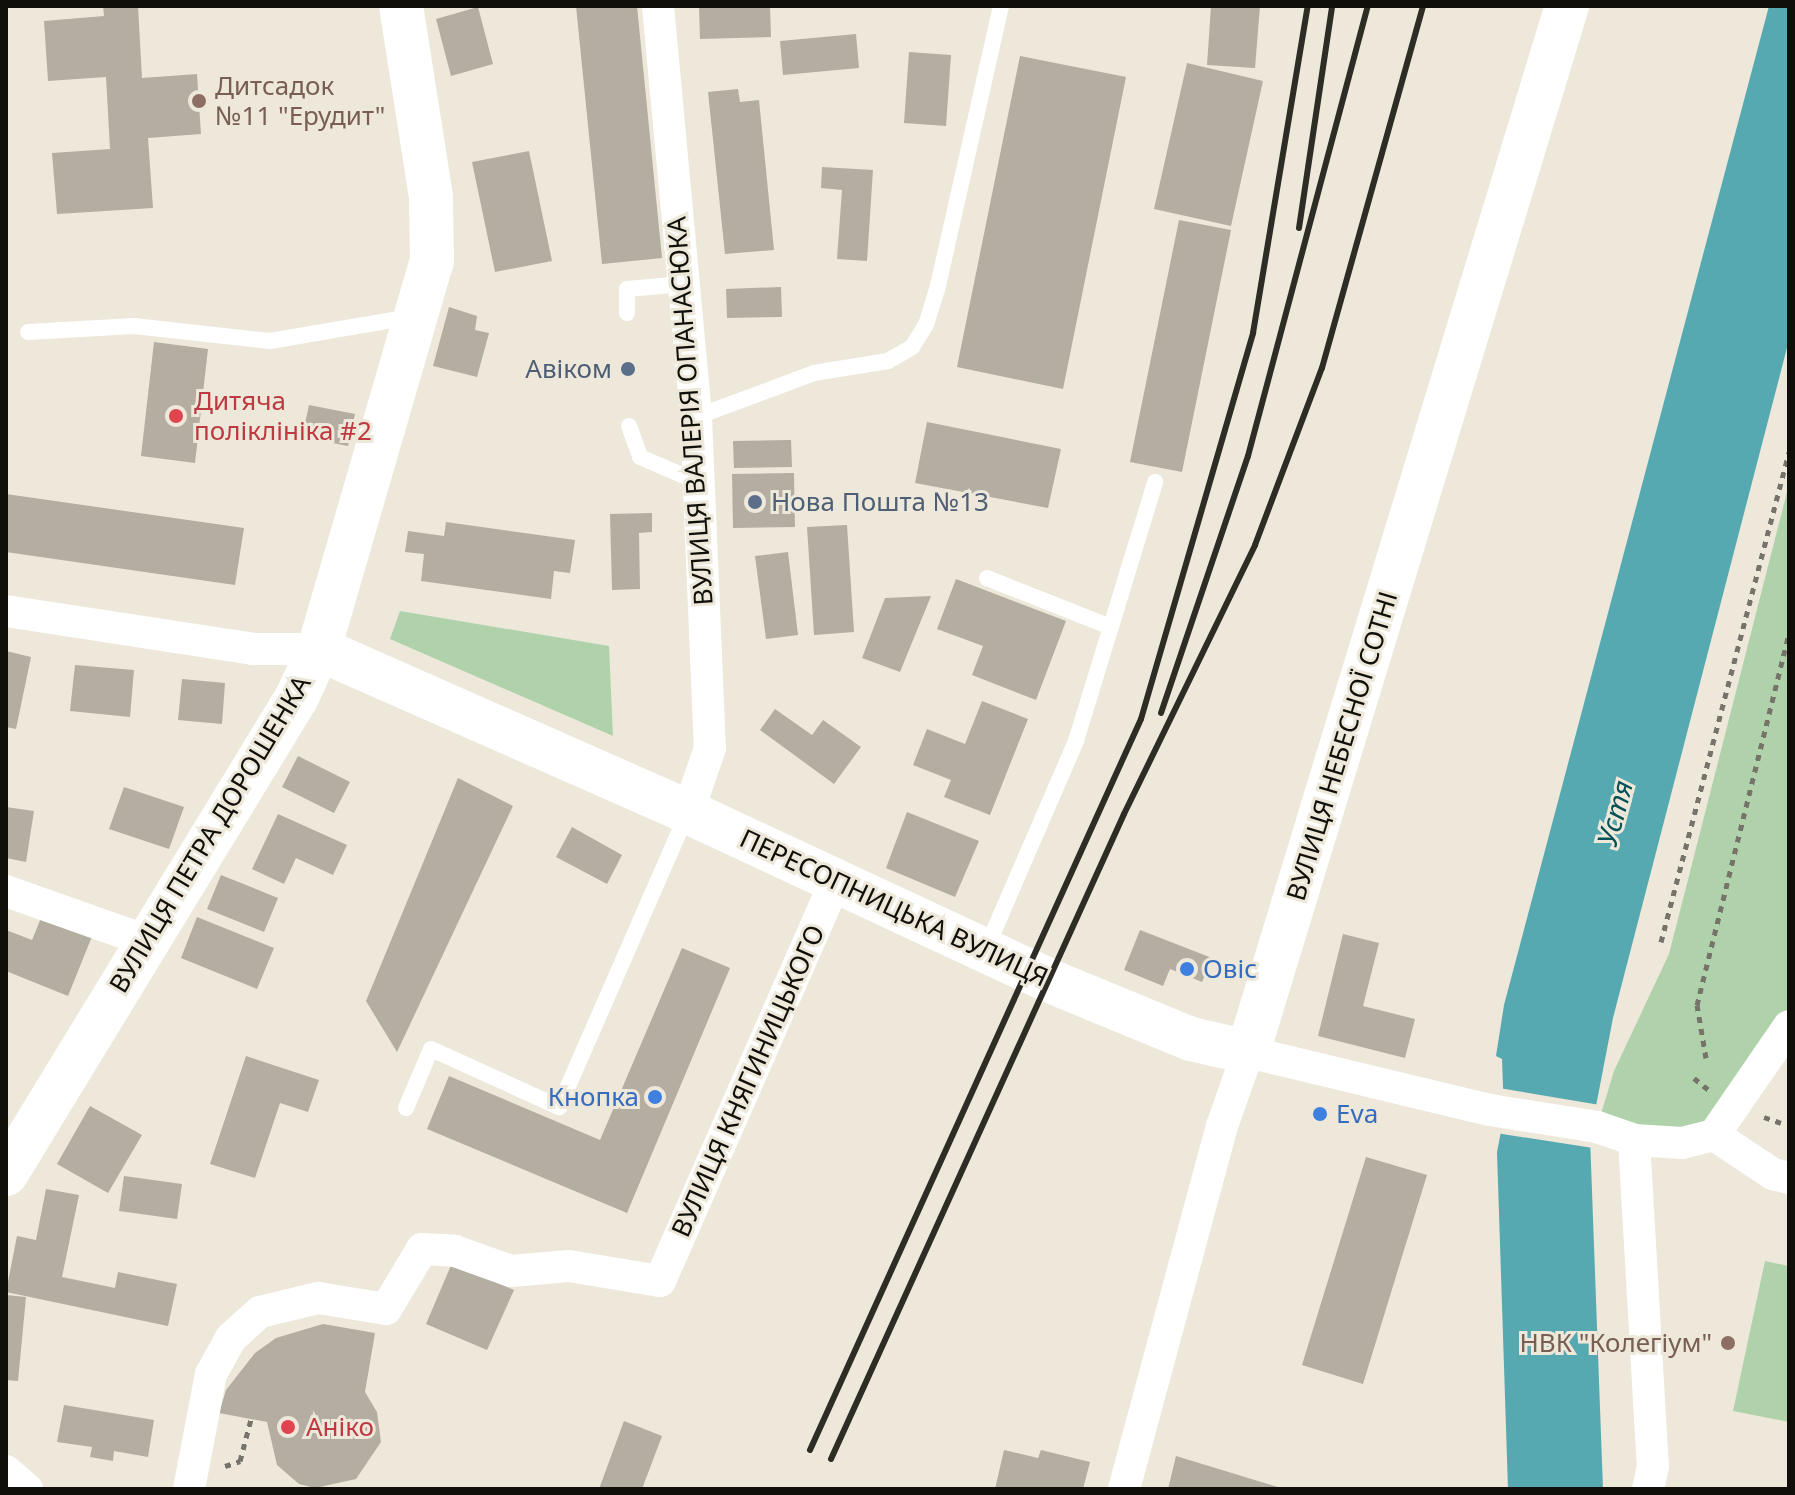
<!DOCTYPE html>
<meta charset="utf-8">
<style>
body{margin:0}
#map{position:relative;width:1795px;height:1495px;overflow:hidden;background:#ede8d9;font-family:"Noto Sans",sans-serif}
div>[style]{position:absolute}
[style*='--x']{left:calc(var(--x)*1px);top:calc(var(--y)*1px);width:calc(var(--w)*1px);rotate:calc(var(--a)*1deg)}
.green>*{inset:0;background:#b0d2aa}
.water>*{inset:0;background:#56a9b1}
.pier>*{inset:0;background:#ede8d9}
.building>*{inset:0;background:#b3aea1}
.path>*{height:5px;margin-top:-2.5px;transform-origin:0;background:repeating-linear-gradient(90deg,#76736a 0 6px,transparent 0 12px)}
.lane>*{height:16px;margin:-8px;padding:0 8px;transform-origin:8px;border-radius:8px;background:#fff}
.street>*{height:32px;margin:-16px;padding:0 16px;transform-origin:16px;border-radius:16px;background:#fff}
.secondary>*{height:44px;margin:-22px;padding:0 22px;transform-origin:22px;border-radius:22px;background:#fff}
.rail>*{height:6px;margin:-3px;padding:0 3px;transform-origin:3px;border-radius:3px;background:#2d2c25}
.dots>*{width:22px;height:22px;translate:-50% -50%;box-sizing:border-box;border:4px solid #ede8d9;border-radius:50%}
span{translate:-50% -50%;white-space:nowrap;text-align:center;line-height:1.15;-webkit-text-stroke:6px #ede8d9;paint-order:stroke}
.education-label{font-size:26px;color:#785e54}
.left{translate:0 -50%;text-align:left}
.right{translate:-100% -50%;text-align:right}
.service-label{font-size:26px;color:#4e5e75}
.health-label{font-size:26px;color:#be3a42}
.street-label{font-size:26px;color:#100f0a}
.shop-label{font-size:26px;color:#366cbe}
.water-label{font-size:28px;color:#035157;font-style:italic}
.frame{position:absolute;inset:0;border:8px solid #100f0a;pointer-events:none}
</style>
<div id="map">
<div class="green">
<i style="clip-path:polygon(1789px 484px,1789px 1026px,1714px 1135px,1597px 1127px,1614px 1071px,1669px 954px)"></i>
<i style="clip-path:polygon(400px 611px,609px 646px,613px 736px,390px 639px)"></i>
<i style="clip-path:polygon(1765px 1261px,1789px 1266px,1789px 1422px,1733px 1411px)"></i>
</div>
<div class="water">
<i style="clip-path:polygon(1769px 6px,1789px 6px,1789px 340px,1613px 1018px,1590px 1137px,1603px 1489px,1508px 1489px,1497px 1152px,1504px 1116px,1502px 1059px,1496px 1056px,1504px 1005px)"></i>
</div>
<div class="pier">
<i style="clip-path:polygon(1499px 1088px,1600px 1105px,1593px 1148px,1496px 1133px)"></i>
</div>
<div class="building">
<i style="clip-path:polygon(103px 6px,138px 6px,142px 78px,197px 74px,201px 134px,148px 138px,153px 208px,57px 214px,52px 153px,110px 149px,106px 77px,48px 81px,44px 21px,104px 16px)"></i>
<i style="clip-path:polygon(576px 6px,637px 6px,662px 258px,602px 264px)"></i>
<i style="clip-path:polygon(699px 6px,770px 6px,771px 37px,700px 39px)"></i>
<i style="clip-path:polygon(1211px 6px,1260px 6px,1255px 68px,1207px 65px)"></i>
<i style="clip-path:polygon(478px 7px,493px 64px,451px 76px,436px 19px)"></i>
<i style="clip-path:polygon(856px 34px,859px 68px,783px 75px,780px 41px)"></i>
<i style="clip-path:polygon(909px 52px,951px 55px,946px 126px,904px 123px)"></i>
<i style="clip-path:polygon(1020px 56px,1126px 77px,1063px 389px,957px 367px)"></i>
<i style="clip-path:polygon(1187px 63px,1263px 81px,1231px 226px,1154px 209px)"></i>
<i style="clip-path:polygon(738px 89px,740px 102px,759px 100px,774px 250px,725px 254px,708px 92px)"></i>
<i style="clip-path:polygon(529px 151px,552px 261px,495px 272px,472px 162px)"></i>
<i style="clip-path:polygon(822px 167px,873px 170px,867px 261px,837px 259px,842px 190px,821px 188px)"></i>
<i style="clip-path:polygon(1179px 220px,1231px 230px,1182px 472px,1130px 462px)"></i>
<i style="clip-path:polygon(781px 287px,782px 317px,727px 318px,726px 289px)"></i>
<i style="clip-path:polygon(449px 307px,477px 316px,475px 330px,489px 333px,477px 377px,433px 366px)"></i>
<i style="clip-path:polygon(154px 342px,208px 349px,195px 463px,141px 456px)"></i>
<i style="clip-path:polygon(309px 405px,355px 414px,348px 446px,302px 437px)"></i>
<i style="clip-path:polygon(927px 422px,1061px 449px,1048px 508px,915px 483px)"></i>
<i style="clip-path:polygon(791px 440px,792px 467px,734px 468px,733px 441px)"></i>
<i style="clip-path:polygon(794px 473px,795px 527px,733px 528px,732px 474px)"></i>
<i style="clip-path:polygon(6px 494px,244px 528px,235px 585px,6px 552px)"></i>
<i style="clip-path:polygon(652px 513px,652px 532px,639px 533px,640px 589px,612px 590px,610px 514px)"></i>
<i style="clip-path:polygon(446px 522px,575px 540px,570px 573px,554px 571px,551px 599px,421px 581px,424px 554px,405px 552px,408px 531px,444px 536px)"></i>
<i style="clip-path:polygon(847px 525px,854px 632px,814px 635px,807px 527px)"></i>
<i style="clip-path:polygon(788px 552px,798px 635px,766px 639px,755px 556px)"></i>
<i style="clip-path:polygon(956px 579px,1066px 621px,1036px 700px,972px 675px,983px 646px,937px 629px)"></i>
<i style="clip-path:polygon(931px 596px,900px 672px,862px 658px,885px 598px)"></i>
<i style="clip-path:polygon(6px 651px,31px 657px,16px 729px,6px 727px)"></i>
<i style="clip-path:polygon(75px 665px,134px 670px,130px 717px,70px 711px)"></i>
<i style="clip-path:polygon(182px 679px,225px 683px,222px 724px,178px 720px)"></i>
<i style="clip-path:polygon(982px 701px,1028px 719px,990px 815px,944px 797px,951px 780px,913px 765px,927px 729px,965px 744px)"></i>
<i style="clip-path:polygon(775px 709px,812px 735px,823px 720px,861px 747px,834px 784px,760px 730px)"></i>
<i style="clip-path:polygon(298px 756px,350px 782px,334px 813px,282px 787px)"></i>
<i style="clip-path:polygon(458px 778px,513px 806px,397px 1052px,366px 1001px)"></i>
<i style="clip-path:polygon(124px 787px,184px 807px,169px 849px,109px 829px)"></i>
<i style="clip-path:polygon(6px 807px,34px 811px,26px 862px,6px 858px)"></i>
<i style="clip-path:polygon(907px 812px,979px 841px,955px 897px,886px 868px)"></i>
<i style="clip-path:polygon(278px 814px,347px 845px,333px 875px,296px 858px,284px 884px,252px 869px)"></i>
<i style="clip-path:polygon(572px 827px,622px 855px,607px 884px,556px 857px)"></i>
<i style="clip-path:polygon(221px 875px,278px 898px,264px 932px,207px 909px)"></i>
<i style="clip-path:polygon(43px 913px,93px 934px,68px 996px,6px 971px,6px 930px,32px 940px)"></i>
<i style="clip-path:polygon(197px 917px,274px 948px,257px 989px,181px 958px)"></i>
<i style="clip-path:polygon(1140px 930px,1212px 958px,1202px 982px,1170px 969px,1163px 986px,1124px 970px)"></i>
<i style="clip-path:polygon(1343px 934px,1379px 943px,1363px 1006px,1415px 1019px,1405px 1058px,1318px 1036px)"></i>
<i style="clip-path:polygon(682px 948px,730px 968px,627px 1213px,427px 1129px,449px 1076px,600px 1140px)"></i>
<i style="clip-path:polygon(246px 1056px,319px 1080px,308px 1112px,280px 1103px,255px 1178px,210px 1164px)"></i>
<i style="clip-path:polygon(90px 1106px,142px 1135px,108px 1193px,57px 1164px)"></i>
<i style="clip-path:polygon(1366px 1157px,1427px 1175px,1363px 1384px,1302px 1365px)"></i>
<i style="clip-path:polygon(124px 1176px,182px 1184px,177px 1219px,119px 1211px)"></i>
<i style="clip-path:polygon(46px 1189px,79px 1195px,62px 1277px,115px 1288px,118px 1272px,177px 1284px,168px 1326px,6px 1292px,17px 1236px,36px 1240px)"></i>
<i style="clip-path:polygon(452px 1263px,514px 1290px,487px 1350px,426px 1324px)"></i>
<i style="clip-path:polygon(6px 1295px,26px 1297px,18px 1381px,6px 1380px)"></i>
<i style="clip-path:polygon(323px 1324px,375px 1333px,365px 1392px,377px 1412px,381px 1442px,356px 1479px,315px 1488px,299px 1484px,277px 1465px,267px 1422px,219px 1413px,226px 1390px,255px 1353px,276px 1338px)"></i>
<i style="clip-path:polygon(64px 1405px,154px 1420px,148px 1457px,114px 1451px,113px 1461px,90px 1457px,92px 1447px,57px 1442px)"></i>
<i style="clip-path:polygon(624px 1421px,662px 1436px,642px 1489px,599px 1489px)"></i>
<i style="clip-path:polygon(1004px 1450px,1038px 1458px,1041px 1450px,1090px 1462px,1083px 1489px,995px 1489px)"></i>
<i style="clip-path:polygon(1176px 1456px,1281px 1488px,1281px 1489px,1168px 1489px)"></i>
</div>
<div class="path">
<i style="--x:1661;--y:942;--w:506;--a:-75.36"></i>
<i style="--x:1706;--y:1058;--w:54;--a:-99.6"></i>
<i style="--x:1697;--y:1005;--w:384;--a:-76.1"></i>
<i style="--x:1694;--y:1078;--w:19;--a:39"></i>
<i style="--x:1764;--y:1117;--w:18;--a:19"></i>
<i style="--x:225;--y:1466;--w:16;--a:-18"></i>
<i style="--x:240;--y:1461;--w:43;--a:-75.3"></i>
</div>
<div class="lane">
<i style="--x:627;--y:313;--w:24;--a:-90"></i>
<i style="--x:627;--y:289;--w:57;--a:-5"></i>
<i style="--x:28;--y:332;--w:106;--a:-3.2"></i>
<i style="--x:134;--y:326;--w:137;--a:6.3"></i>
<i style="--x:270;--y:341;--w:143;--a:-9.7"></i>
<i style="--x:696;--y:417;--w:126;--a:-20.4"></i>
<i style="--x:814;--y:373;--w:75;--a:-9.2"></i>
<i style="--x:888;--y:361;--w:28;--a:-30"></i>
<i style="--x:912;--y:347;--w:26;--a:-58"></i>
<i style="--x:926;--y:325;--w:37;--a:-73"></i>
<i style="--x:937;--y:290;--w:291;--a:-77.3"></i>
<i style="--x:629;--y:426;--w:33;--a:70"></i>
<i style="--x:640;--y:457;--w:61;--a:23.2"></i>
<i style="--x:987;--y:578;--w:133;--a:21.6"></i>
<i style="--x:986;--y:949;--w:227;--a:-66.6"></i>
<i style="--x:1076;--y:741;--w:271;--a:-73"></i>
<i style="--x:406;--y:1108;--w:64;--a:-67"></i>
<i style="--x:431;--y:1049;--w:141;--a:24.4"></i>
<i style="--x:559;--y:1107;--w:320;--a:-66.4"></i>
</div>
<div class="street">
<i style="--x:658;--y:6;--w:413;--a:84.7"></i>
<i style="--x:696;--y:417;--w:331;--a:87.6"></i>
<i style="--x:710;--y:748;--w:68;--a:109"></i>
<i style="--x:6;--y:611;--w:250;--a:8.7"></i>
<i style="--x:253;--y:649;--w:66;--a:0"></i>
<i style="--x:6;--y:891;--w:150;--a:19.5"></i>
<i style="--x:1714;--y:1135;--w:132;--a:-55.5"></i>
<i style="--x:1634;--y:1140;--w:327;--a:86.7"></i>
<i style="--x:1653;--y:1466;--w:24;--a:102"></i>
<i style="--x:6;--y:1471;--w:28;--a:41"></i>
<i style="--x:189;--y:1489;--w:117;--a:-79.2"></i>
<i style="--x:211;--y:1374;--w:41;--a:-60.9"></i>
<i style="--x:231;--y:1338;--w:39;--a:-42"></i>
<i style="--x:260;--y:1312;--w:60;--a:-13.6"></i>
<i style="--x:318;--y:1298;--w:69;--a:9.2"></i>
<i style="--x:386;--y:1309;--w:70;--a:-59"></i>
<i style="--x:422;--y:1249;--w:33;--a:3"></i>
<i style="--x:455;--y:1251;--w:59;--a:19.7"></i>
<i style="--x:511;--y:1271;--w:58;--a:-4.9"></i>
<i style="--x:569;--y:1266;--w:92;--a:9.4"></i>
<i style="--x:660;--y:1281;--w:437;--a:-66.3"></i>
<i style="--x:1124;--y:1489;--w:376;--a:-74.9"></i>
<i style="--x:1222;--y:1126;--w:78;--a:-70.6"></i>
<i style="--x:1248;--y:1052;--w:249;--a:13.5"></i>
<i style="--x:1490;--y:1110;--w:108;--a:9"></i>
<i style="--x:1597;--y:1127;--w:39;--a:19"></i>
<i style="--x:1634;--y:1140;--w:48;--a:3.6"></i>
<i style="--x:1682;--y:1143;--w:33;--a:-14"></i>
<i style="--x:1714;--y:1135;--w:71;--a:33.5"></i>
<i style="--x:1773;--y:1174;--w:16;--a:14"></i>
</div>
<div class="secondary">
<i style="--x:319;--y:649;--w:403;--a:23.8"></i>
<i style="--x:688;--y:812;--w:400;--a:25"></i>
<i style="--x:1050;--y:981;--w:152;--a:22.4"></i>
<i style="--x:1191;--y:1039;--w:58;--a:12.8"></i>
<i style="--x:1248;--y:1052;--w:1094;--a:-73.04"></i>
<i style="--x:6;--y:1174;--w:559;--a:-58.61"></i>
<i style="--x:297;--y:697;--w:53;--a:-65.4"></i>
<i style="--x:319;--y:649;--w:404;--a:-73.8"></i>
<i style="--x:432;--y:261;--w:64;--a:-90.9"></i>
<i style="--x:431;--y:197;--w:193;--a:-98.9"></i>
</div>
<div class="rail">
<i style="--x:1299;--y:228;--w:224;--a:-81.5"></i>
<i style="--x:1161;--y:713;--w:271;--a:-71.3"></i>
<i style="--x:1248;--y:456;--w:466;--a:-75.1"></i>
<i style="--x:810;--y:1450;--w:802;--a:-65.64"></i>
<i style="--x:1141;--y:719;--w:402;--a:-73.8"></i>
<i style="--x:1253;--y:333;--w:332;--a:-80.5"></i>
<i style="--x:831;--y:1459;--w:708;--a:-65.57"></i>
<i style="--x:1124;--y:814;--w:299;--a:-64"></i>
<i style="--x:1255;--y:545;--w:189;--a:-69.3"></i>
<i style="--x:1322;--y:368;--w:376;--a:-74.4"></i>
</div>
<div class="dots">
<i style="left:199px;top:101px;background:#8d6e63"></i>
<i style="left:628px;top:369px;background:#5c6f8a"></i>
<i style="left:176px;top:416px;background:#e0444e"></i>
<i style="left:755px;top:502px;background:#5c6f8a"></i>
<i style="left:1187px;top:969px;background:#3f7fe0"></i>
<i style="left:655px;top:1097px;background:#3f7fe0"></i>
<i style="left:1320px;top:1114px;background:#3f7fe0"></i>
<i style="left:1728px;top:1343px;background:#8d6e63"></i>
<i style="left:288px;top:1427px;background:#e0444e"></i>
</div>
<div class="education-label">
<span class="left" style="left:215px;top:101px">Дитсадок<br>№11 "Ерудит"</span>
<span class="right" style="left:1712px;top:1343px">НВК "Колегіум"</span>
</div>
<div class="service-label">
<span class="right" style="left:612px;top:369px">Авіком</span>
<span class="left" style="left:771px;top:502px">Нова Пошта №13</span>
</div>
<div class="health-label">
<span class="left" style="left:194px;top:416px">Дитяча<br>поліклініка #2</span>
<span class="left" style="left:306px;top:1427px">Аніко</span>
</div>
<div class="street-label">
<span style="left:690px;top:411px;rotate:-94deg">ВУЛИЦЯ ВАЛЕРІЯ ОПАНАСЮКА</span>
<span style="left:1342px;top:746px;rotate:-73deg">ВУЛИЦЯ НЕБЕСНОЇ СОТНІ</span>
<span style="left:210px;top:834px;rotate:-59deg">ВУЛИЦЯ ПЕТРА ДОРОШЕНКА</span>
<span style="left:894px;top:908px;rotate:25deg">ПЕРЕСОПНИЦЬКА ВУЛИЦЯ</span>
<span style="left:748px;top:1081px;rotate:-66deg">ВУЛИЦЯ КНЯГИНИЦЬКОГО</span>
</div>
<div class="shop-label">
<span class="left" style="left:1203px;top:969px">Овіс</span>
<span class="right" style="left:639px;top:1097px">Кнопка</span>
<span class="left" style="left:1336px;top:1114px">Eva</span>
</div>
<div class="water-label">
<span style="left:1614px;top:813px;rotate:-75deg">Устя</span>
</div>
<div class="frame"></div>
</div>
